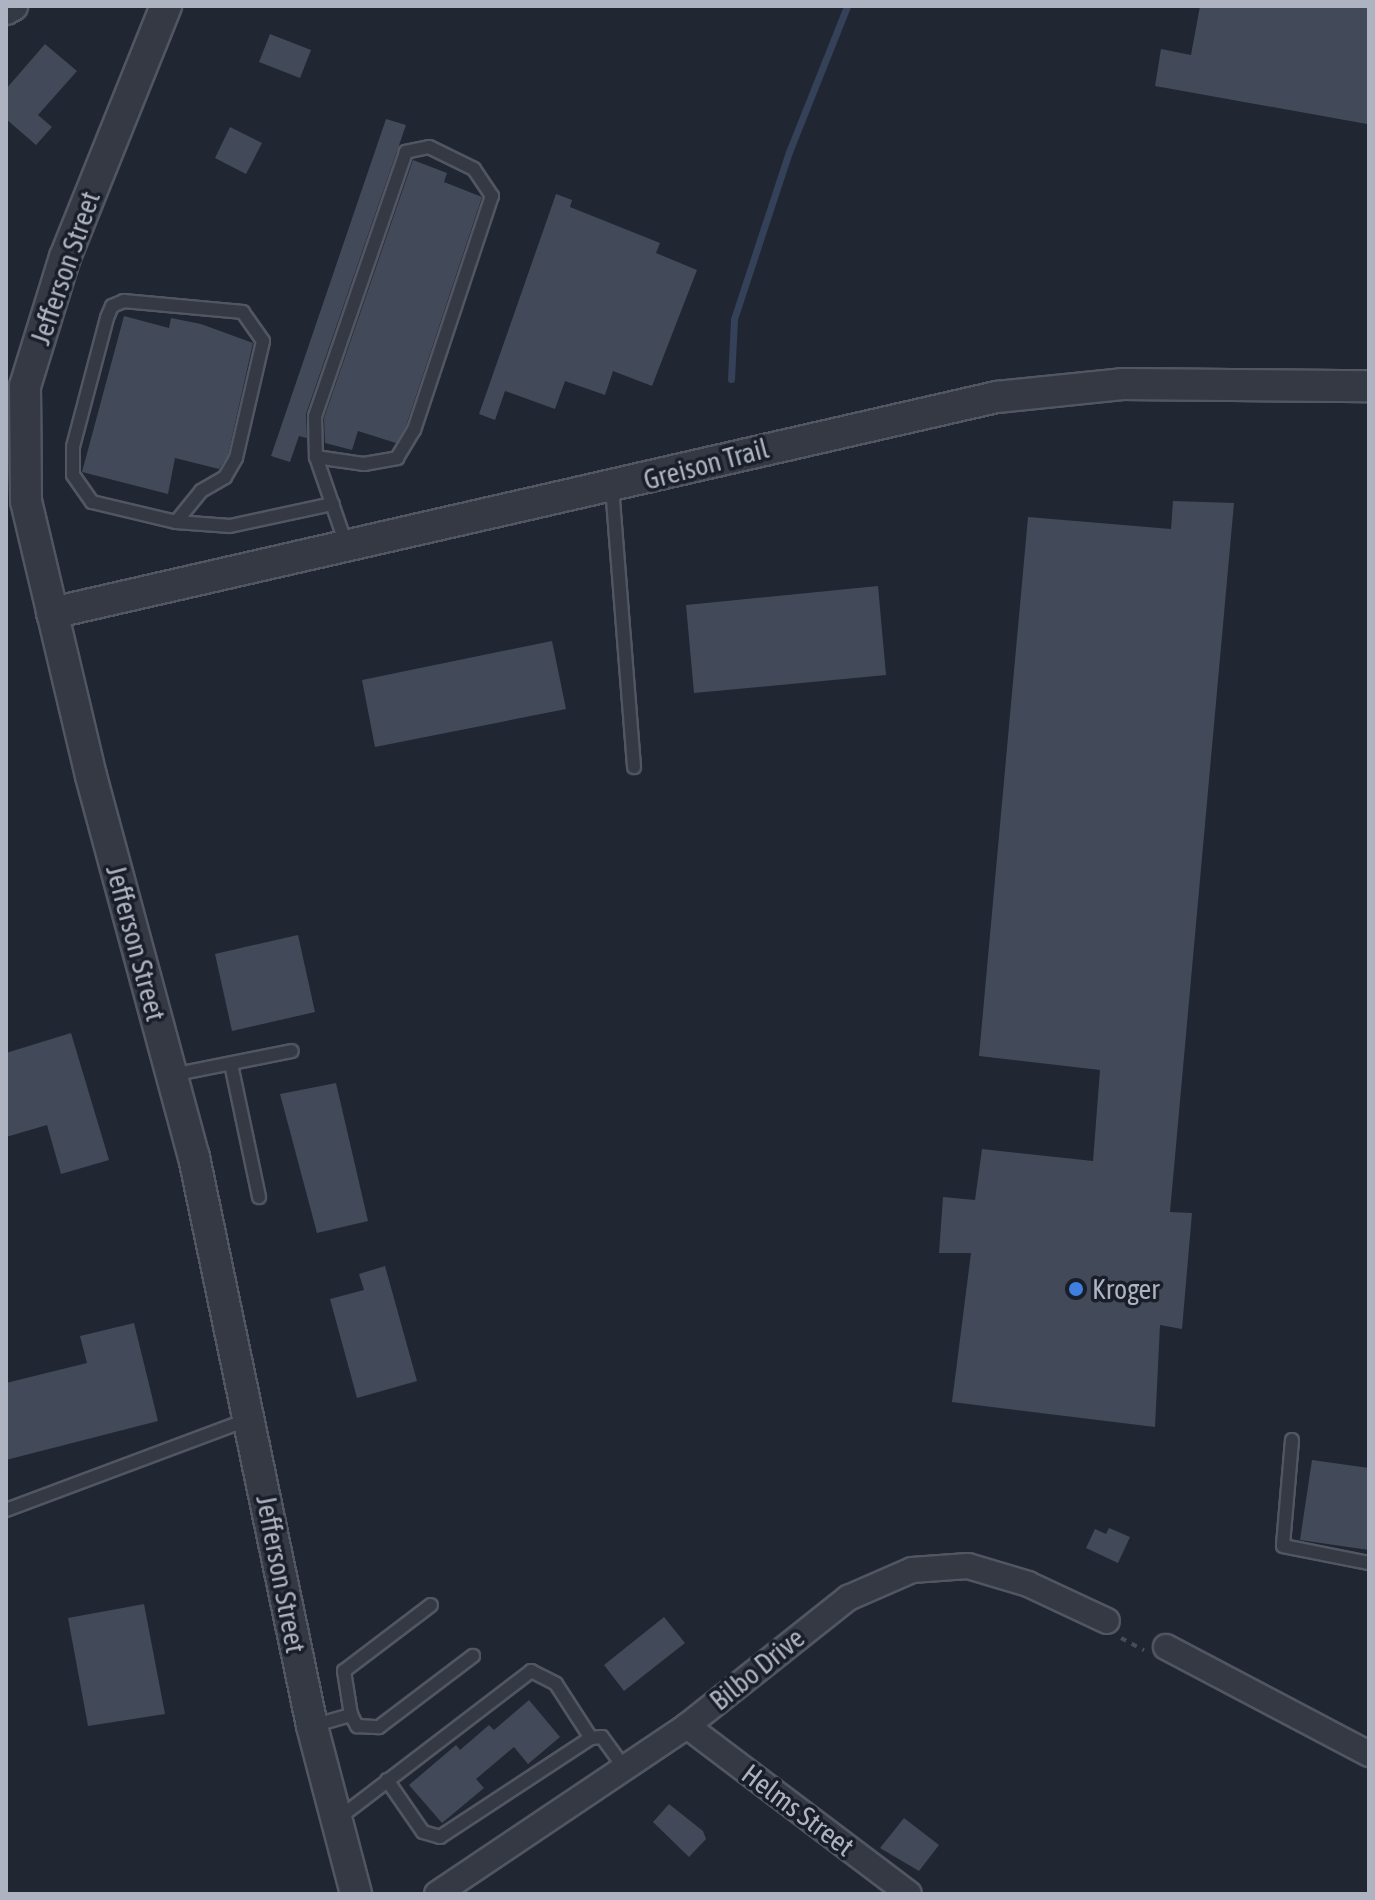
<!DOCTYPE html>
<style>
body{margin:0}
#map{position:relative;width:1375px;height:1900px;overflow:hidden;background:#202733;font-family:"Asap Condensed",sans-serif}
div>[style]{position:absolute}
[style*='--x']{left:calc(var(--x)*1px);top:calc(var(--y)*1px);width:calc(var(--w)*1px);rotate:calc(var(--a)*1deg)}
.stream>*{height:7px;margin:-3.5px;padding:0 3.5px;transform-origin:3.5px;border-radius:3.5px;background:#354059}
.building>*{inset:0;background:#424958}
.path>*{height:4px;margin-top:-2px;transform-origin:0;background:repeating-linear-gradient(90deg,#425054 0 6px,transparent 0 12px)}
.roads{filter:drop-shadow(2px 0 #515662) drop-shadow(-2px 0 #515662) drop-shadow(0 2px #515662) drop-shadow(0 -2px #515662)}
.service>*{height:12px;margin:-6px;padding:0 6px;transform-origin:6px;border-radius:6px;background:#343944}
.minor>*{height:24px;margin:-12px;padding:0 12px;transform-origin:12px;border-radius:12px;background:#343944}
.tertiary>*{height:30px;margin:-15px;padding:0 15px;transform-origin:15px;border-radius:15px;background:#343944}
.dots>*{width:22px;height:22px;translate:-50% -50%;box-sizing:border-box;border:4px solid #191e29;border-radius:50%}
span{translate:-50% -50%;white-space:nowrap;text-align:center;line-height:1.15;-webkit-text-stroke:7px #191e29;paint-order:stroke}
.street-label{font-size:28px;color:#aeb3c1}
.poi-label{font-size:28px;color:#aeb3c1}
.left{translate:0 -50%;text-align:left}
.frame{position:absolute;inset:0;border:8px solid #aeb3c1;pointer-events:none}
</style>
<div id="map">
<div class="stream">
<i style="--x:731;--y:379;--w:60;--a:-87.1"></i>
<i style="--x:734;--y:319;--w:176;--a:-71.8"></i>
<i style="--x:789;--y:152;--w:157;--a:-68.3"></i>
</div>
<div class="building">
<i style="clip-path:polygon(1200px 6px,1369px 6px,1367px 124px,1155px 86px,1161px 49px,1191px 55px)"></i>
<i style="clip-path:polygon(270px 34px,311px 50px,300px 78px,259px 62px)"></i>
<i style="clip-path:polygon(45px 44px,77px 71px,38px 115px,52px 127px,36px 145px,6px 119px,6px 89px)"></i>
<i style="clip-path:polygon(386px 119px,406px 125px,306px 414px,307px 438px,299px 436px,290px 462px,271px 456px)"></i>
<i style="clip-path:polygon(230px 127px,262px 143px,246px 174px,215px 158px)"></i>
<i style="clip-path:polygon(413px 160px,447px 173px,444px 182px,482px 197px,406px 426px,396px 443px,358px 431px,352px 450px,325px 443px,324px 418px)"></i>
<i style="clip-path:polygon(556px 194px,572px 200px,570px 207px,660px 243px,656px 253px,697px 270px,652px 386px,613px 371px,605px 395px,565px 381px,555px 409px,505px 391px,495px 420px,479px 414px)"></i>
<i style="clip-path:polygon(124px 316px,169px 328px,171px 318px,201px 324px,253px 343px,228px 455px,219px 469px,175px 458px,168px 494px,82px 472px)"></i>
<i style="clip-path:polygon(1173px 501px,1234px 503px,1170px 1212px,1192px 1213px,1182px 1329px,1160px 1325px,1155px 1427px,952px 1402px,971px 1253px,939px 1253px,943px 1197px,975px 1200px,982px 1149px,1093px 1161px,1100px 1070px,979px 1056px,1028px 517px,1171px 529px)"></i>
<i style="clip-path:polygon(878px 586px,886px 675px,694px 693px,686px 605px)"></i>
<i style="clip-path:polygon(552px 641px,566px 709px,375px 747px,362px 680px)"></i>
<i style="clip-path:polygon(298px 935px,315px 1012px,232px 1031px,215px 954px)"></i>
<i style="clip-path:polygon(71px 1033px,109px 1160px,61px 1174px,47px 1125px,6px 1137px,6px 1053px)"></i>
<i style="clip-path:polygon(336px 1083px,368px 1221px,317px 1233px,280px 1094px)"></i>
<i style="clip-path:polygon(385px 1266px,417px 1381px,357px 1398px,330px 1299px,364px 1290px,359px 1274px)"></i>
<i style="clip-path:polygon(134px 1323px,158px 1421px,6px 1460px,6px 1383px,87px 1363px,80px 1336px)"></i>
<i style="clip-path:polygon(1312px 1460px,1369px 1468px,1369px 1550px,1300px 1540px)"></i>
<i style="clip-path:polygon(1109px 1528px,1130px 1537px,1118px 1563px,1086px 1548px,1095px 1529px,1106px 1534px)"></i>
<i style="clip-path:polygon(144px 1604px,165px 1714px,88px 1726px,68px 1618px)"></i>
<i style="clip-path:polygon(664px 1617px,685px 1643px,624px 1691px,604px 1665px)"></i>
<i style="clip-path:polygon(529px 1700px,560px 1737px,528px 1764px,514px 1747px,476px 1779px,484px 1788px,442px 1823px,409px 1785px,456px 1745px,460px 1750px,489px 1725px,494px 1730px)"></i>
<i style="clip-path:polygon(669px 1804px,703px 1831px,706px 1839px,689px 1857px,653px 1822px)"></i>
<i style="clip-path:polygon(904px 1818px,939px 1845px,919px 1871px,880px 1848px)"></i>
</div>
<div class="path">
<i style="--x:1121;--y:1638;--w:26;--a:28"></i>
</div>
<div class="roads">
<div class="service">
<i style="--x:316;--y:457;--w:49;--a:8.3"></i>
<i style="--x:364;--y:464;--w:34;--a:-10"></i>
<i style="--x:397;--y:458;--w:33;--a:-59"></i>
<i style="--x:414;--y:430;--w:247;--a:-71.6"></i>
<i style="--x:492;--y:196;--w:32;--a:-124"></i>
<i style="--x:474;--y:169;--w:50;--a:-153.9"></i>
<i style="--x:429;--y:147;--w:24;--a:168"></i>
<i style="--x:406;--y:152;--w:280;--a:109"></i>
<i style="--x:315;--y:417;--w:40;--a:88.6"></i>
<i style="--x:316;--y:457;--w:92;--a:71"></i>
<i style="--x:612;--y:487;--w:281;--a:85.5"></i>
<i style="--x:176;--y:522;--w:40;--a:-51"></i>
<i style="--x:201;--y:491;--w:28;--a:-30"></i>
<i style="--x:225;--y:477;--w:22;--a:-60"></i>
<i style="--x:236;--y:458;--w:120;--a:-77"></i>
<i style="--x:263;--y:341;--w:35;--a:-125"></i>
<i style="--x:243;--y:312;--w:120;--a:-174.7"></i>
<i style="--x:124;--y:301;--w:13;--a:157"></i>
<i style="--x:112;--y:306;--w:13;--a:113"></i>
<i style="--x:107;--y:318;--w:133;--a:104.8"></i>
<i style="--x:73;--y:447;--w:28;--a:90"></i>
<i style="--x:73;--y:475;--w:33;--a:55"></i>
<i style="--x:92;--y:502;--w:86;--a:13.4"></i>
<i style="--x:176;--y:522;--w:54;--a:4.2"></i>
<i style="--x:230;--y:526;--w:105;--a:-12.1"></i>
<i style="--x:231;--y:1064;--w:136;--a:78.1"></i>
<i style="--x:172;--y:1075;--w:122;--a:-11.3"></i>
<i style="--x:1292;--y:1440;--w:106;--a:94.9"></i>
<i style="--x:1283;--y:1546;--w:88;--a:11.2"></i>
<i style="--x:6;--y:1510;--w:259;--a:-20.5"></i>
<i style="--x:351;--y:1715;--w:45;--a:-99"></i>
<i style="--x:344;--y:1671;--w:109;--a:-37.2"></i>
<i style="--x:312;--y:1726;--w:41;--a:-15.8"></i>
<i style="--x:351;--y:1715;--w:13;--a:61"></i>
<i style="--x:357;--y:1726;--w:22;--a:3"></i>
<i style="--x:379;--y:1727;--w:118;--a:-37.1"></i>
<i style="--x:387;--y:1780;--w:63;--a:55.3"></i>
<i style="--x:423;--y:1832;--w:18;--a:16"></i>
<i style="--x:440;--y:1837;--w:181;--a:-33.3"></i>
<i style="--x:591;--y:1738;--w:11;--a:-5"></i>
<i style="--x:602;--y:1737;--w:37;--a:54"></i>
<i style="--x:339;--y:1818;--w:242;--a:-37.4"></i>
<i style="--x:531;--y:1671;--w:28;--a:27"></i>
<i style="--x:556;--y:1684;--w:64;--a:57.1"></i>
</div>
<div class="minor">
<i style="--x:1166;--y:1647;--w:229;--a:27.8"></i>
<i style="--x:687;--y:1726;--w:278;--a:37.1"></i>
<i style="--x:437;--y:1894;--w:301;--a:-33.9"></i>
<i style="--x:687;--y:1726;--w:206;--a:-38.5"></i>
<i style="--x:848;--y:1598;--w:70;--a:-23.6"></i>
<i style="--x:912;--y:1570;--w:56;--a:-4.1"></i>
<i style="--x:968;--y:1566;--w:63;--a:16.7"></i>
<i style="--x:1028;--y:1584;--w:87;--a:25.1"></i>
</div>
<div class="tertiary">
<i style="--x:166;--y:6;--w:271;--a:111.9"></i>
<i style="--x:65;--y:257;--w:135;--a:107.2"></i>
<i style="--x:25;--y:386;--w:115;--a:89.5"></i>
<i style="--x:26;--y:501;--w:283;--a:76.7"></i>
<i style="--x:91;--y:776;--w:395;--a:74.9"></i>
<i style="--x:194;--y:1157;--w:581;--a:78.28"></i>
<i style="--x:312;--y:1726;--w:174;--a:75.3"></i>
<i style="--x:6;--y:9;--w:7;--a:-27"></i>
<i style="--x:52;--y:613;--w:969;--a:-12.88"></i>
<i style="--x:997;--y:397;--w:126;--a:-5.9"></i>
<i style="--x:1122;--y:384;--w:247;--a:0.5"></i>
</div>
</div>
<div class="dots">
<i style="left:1076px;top:1289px;background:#3f7fe0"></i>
</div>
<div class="street-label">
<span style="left:65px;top:268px;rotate:-71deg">Jefferson Street</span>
<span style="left:706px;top:464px;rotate:-15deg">Greison Trail</span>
<span style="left:136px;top:943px;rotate:75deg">Jefferson Street</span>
<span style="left:281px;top:1574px;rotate:79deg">Jefferson Street</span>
<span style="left:757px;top:1669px;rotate:-39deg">Bilbo Drive</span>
<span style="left:798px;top:1810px;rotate:37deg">Helms Street</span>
</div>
<div class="poi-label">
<span class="left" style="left:1092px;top:1289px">Kroger</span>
</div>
<div class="frame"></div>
</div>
